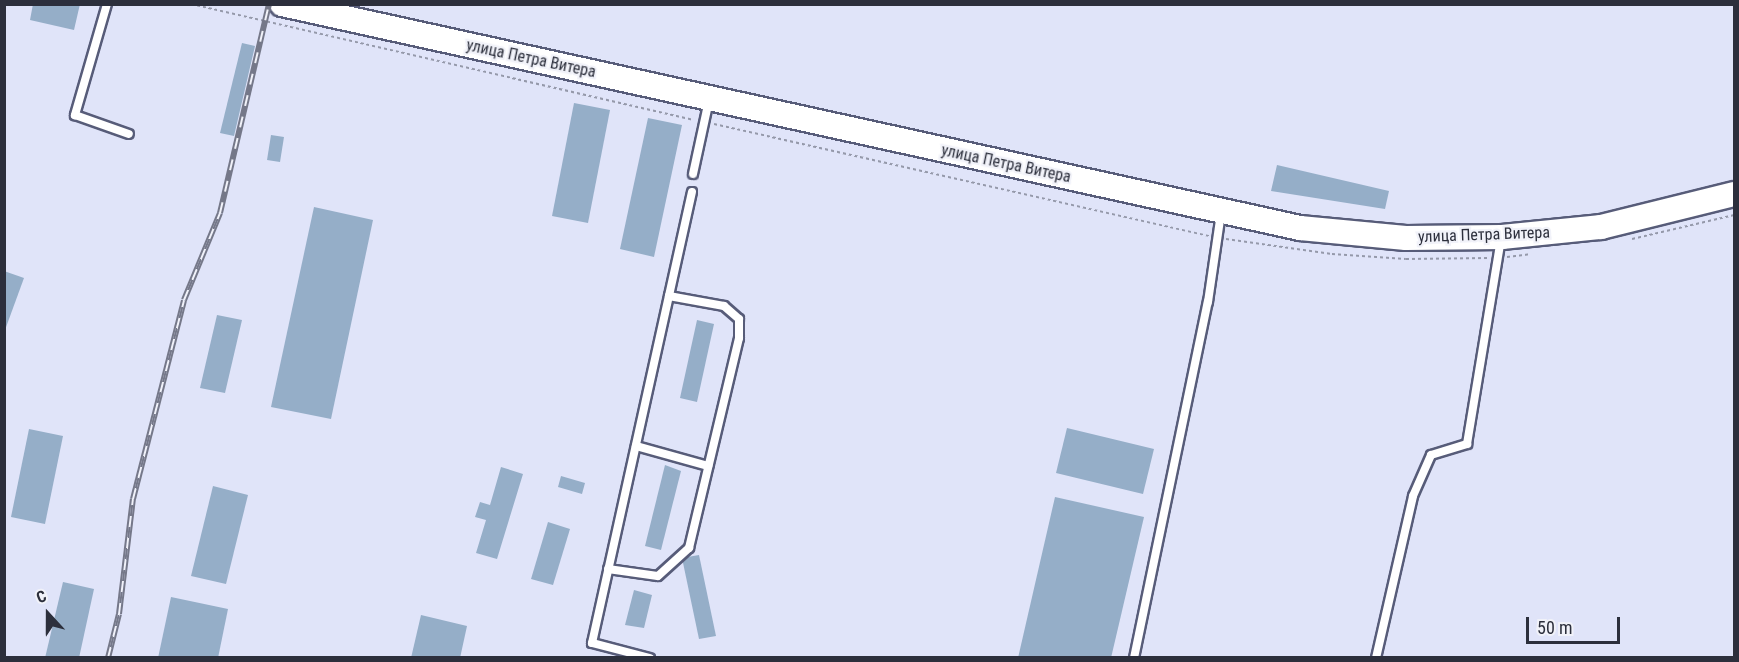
<!DOCTYPE html>
<meta charset="utf-8">
<style>
body{margin:0}
#map{position:relative;width:1739px;height:662px;overflow:hidden;background:#e0e4f9;font-family:"Roboto Condensed",sans-serif}
div>[style]{position:absolute}
[style*='--x']{left:calc(var(--x)*1px);top:calc(var(--y)*1px);width:calc(var(--w)*1px);rotate:calc(var(--a)*1deg)}
.building>*{inset:0;background:#95aec8}
.path>*{height:2px;margin-top:-1px;transform-origin:0;background:repeating-linear-gradient(90deg,#9599aa 0 3px,transparent 0 6px)}
.roads{filter:drop-shadow(2px 0 #575c79) drop-shadow(-2px 0 #575c79) drop-shadow(0 2px #575c79) drop-shadow(0 -2px #575c79)}
.service>*{height:8px;margin:-4px;padding:0 4px;transform-origin:4px;border-radius:4px;background:#fff}
.primary>*{height:24px;margin:-12px;padding:0 12px;transform-origin:12px;border-radius:12px;background:#fff}
.rail>*{height:6px;margin-top:-3px;transform-origin:0;background:repeating-linear-gradient(90deg,#f1f2f9 0 11px,#757889 0 22px);box-sizing:border-box;border-block:2px solid #757889}
span{translate:-50% -50%;white-space:nowrap;text-align:center;line-height:1.15;-webkit-text-stroke:4.5px #f1f2f9;paint-order:stroke}
.street-label{font-size:16px;color:#2c2f3c}
.frame{position:absolute;inset:0;border:6px solid #2c2f3c;pointer-events:none}
.north{position:absolute;left:18px;top:584px;width:60px;height:60px;-webkit-text-stroke:4px #f1f2f9;paint-order:stroke;rotate:339deg;font-size:16px;font-weight:700;line-height:24px;text-align:center;color:#2c2f3c}
.north::after{content:'';display:block;margin:auto;width:21px;height:27px;background:#2c2f3c;clip-path:polygon(50% 0,100% 100%,50% 72%,0 100%)}
.scale{position:absolute;left:1526px;top:617px;width:94px;height:27px;box-sizing:border-box;border:3px solid #2c2f3c;border-top:0;padding-left:8px;font-size:18px;line-height:21px;white-space:nowrap;color:#2c2f3c;-webkit-text-stroke:4px #f1f2f9;paint-order:stroke}
</style>
<div id="map">
<div class="building">
<i style="clip-path:polygon(33px 4px,80px 4px,74px 30px,30px 20px)"></i>
<i style="clip-path:polygon(242px 43px,255px 46px,234px 136px,220px 133px)"></i>
<i style="clip-path:polygon(574px 103px,610px 110px,588px 223px,552px 216px)"></i>
<i style="clip-path:polygon(648px 118px,682px 125px,654px 257px,620px 249px)"></i>
<i style="clip-path:polygon(271px 135px,284px 137px,280px 162px,267px 160px)"></i>
<i style="clip-path:polygon(1277px 165px,1389px 191px,1385px 209px,1271px 191px)"></i>
<i style="clip-path:polygon(314px 207px,373px 220px,331px 419px,271px 407px)"></i>
<i style="clip-path:polygon(4px 271px,24px 278px,5px 330px,4px 330px)"></i>
<i style="clip-path:polygon(217px 315px,242px 320px,225px 393px,200px 388px)"></i>
<i style="clip-path:polygon(697px 320px,714px 324px,697px 402px,680px 398px)"></i>
<i style="clip-path:polygon(1067px 428px,1154px 449px,1143px 494px,1056px 473px)"></i>
<i style="clip-path:polygon(29px 429px,63px 436px,45px 524px,11px 517px)"></i>
<i style="clip-path:polygon(665px 465px,681px 471px,661px 550px,645px 546px)"></i>
<i style="clip-path:polygon(501px 467px,523px 474px,497px 559px,476px 553px,486px 520px,475px 517px,480px 502px,490px 505px)"></i>
<i style="clip-path:polygon(561px 476px,585px 483px,582px 494px,558px 487px)"></i>
<i style="clip-path:polygon(213px 486px,248px 495px,226px 584px,191px 576px)"></i>
<i style="clip-path:polygon(1055px 497px,1144px 517px,1111px 658px,1018px 658px)"></i>
<i style="clip-path:polygon(548px 522px,570px 529px,553px 585px,531px 579px)"></i>
<i style="clip-path:polygon(699px 555px,716px 636px,699px 639px,682px 558px)"></i>
<i style="clip-path:polygon(63px 582px,94px 589px,79px 658px,45px 658px)"></i>
<i style="clip-path:polygon(634px 590px,652px 595px,644px 628px,625px 625px)"></i>
<i style="clip-path:polygon(171px 597px,228px 609px,218px 658px,158px 658px)"></i>
<i style="clip-path:polygon(421px 615px,467px 626px,460px 658px,411px 658px)"></i>
</div>
<div class="path">
<i style="--x:191;--y:4;--w:516;--a:12.99"></i>
<i style="--x:714;--y:124;--w:508;--a:12.75"></i>
<i style="--x:1226;--y:239;--w:107;--a:8.1"></i>
<i style="--x:1332;--y:254;--w:74;--a:3.9"></i>
<i style="--x:1406;--y:259;--w:83;--a:-0.7"></i>
<i style="--x:1632;--y:239;--w:105;--a:-13.2"></i>
<i style="--x:1507;--y:257;--w:24;--a:-7"></i>
</div>
<div class="roads">
<div class="service">
<i style="--x:107;--y:4;--w:116;--a:106.1"></i>
<i style="--x:75;--y:115;--w:57;--a:19.4"></i>
<i style="--x:693;--y:174;--w:76;--a:-77.8"></i>
<i style="--x:636;--y:446;--w:75;--a:15.5"></i>
<i style="--x:608;--y:569;--w:50;--a:8"></i>
<i style="--x:658;--y:576;--w:42;--a:-42.1"></i>
<i style="--x:689;--y:548;--w:216;--a:-76.6"></i>
<i style="--x:739;--y:338;--w:19;--a:-90"></i>
<i style="--x:739;--y:319;--w:20;--a:-139"></i>
<i style="--x:724;--y:306;--w:56;--a:-169.7"></i>
<i style="--x:650;--y:658;--w:60;--a:-165.5"></i>
<i style="--x:592;--y:643;--w:462;--a:-77.5"></i>
<i style="--x:1134;--y:658;--w:364;--a:-78.3"></i>
<i style="--x:1208;--y:302;--w:90;--a:-81.7"></i>
<i style="--x:1376;--y:658;--w:166;--a:-77.1"></i>
<i style="--x:1413;--y:496;--w:45;--a:-66.3"></i>
<i style="--x:1431;--y:455;--w:38;--a:-17"></i>
<i style="--x:1467;--y:444;--w:208;--a:-80.6"></i>
</div>
<div class="primary">
<i style="--x:282;--y:4;--w:1042;--a:12.41"></i>
<i style="--x:1300;--y:228;--w:106;--a:5.4"></i>
<i style="--x:1406;--y:238;--w:96;--a:-0.6"></i>
<i style="--x:1502;--y:237;--w:100;--a:-5.8"></i>
<i style="--x:1601;--y:227;--w:137;--a:-13.9"></i>
</div>
</div>
<div class="rail">
<i style="--x:108;--y:658;--w:45;--a:-76"></i>
<i style="--x:119;--y:614;--w:116;--a:-83.1"></i>
<i style="--x:133;--y:499;--w:205;--a:-75.6"></i>
<i style="--x:184;--y:300;--w:94;--a:-67.5"></i>
<i style="--x:220;--y:213;--w:215;--a:-76.8"></i>
</div>
<div class="street-label">
<span style="left:531px;top:59px;rotate:12deg">улица Петра Витера</span>
<span style="left:1006px;top:164px;rotate:12deg">улица Петра Витера</span>
<span style="left:1484px;top:235px;rotate:-2deg">улица Петра Витера</span>
</div>
<div class="frame"></div>
<div class="north">С</div>
<div class="scale">50 m</div>
</div>
